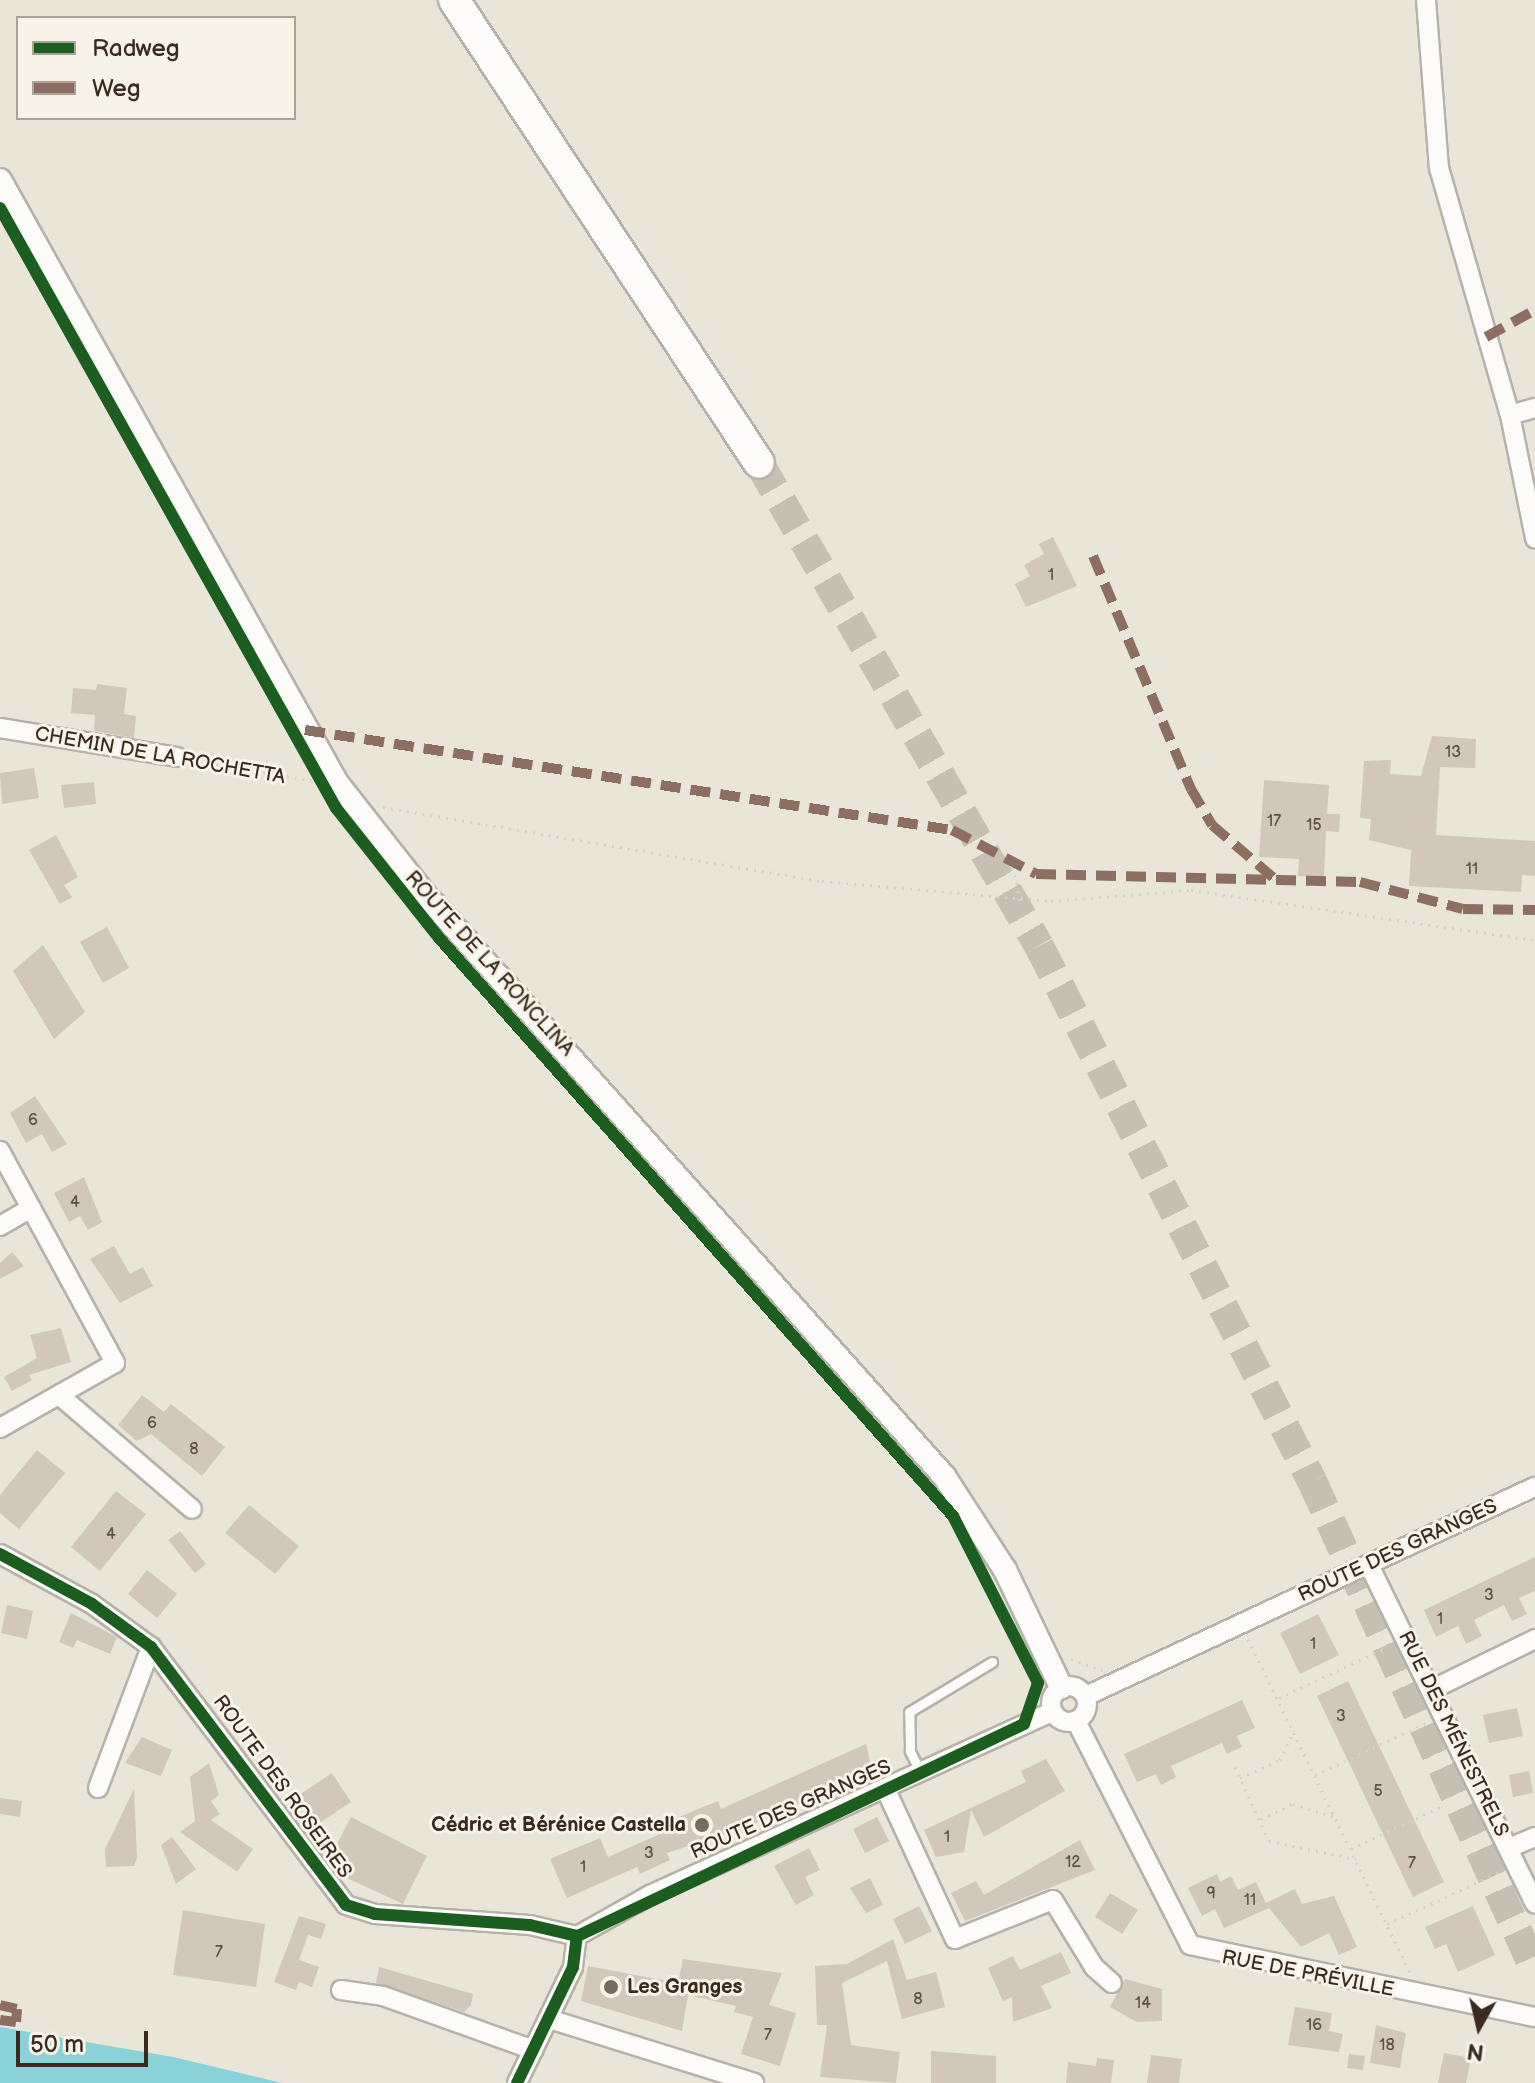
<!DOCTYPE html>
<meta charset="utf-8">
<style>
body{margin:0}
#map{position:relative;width:1535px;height:2083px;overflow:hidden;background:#e9e6d9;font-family:"Balsamiq Sans",sans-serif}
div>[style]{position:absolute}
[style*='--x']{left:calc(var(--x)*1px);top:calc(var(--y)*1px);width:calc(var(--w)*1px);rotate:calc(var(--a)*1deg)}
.water>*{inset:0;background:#88d2d8}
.building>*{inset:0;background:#d1c7ba}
.trunk-tunnel>*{height:30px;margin-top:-15px;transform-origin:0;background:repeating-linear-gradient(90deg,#c6c0b4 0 30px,transparent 0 45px)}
.path>*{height:3px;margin-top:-1.5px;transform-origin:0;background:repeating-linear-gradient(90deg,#d5d2cf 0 2px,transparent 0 8px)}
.roads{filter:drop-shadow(2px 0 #b6b2a9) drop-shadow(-2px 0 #b6b2a9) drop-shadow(0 2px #b6b2a9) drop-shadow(0 -2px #b6b2a9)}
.service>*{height:9px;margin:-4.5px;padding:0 4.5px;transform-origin:4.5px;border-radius:4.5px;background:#fcfbf9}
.minor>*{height:18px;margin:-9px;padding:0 9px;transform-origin:9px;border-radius:9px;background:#fcfbf9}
.minor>.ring{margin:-9px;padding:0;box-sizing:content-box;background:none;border:18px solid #fcfbf9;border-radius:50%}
.tertiary>*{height:22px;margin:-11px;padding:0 11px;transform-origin:11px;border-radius:11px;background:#fcfbf9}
.trunk>*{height:30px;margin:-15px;padding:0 15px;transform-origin:15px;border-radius:15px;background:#fcfbf9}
.quiet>*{height:10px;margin-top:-5px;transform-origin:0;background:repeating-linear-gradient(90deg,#8d6e63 0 20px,transparent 0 30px)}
.cycleway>*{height:12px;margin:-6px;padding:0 6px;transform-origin:6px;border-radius:6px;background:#1b5e20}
.dots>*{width:22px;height:22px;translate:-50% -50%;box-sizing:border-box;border:4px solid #f7f3e8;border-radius:50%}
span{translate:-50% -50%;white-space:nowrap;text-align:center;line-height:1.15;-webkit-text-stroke:6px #f7f3e8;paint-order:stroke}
.number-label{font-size:16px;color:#605145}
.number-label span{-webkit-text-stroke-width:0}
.street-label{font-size:20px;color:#3b2a1e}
.poi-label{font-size:20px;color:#3b2a1e;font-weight:700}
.right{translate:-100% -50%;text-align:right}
.left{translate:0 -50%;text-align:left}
.legend{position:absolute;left:16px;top:16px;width:280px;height:104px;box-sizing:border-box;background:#f7f3e8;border:2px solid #aca397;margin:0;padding:10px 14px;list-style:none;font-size:24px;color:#3b2a1e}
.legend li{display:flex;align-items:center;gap:16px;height:40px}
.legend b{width:40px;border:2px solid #aca397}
.north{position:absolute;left:1439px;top:1987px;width:80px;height:80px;-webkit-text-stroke:6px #f7f3e8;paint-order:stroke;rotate:188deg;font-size:22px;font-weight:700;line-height:32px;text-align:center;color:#3b2a1e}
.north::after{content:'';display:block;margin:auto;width:28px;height:36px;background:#3b2a1e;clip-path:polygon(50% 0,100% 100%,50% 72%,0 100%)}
.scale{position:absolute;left:16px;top:2031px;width:132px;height:36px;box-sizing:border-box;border:4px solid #3b2a1e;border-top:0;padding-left:10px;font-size:24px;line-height:28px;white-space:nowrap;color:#3b2a1e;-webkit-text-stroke:6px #f7f3e8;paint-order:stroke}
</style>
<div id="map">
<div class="water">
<i style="clip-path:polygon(0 2027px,173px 2057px,282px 2083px,0 2083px)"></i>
</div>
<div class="building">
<i style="clip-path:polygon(1053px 537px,1077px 586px,1026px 607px,1015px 584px,1030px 576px,1024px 565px,1044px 554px,1039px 544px)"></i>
<i style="clip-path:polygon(97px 684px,127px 688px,124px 714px,136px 716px,134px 738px,94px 731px,95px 715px,71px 713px,73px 688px,96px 690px)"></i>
<i style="clip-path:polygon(1432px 736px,1476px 739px,1475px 768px,1440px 767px,1436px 835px,1535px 841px,1535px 876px,1522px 875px,1521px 892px,1409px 886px,1411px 850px,1369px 840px,1371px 819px,1360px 818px,1364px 761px,1391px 760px,1390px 774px,1421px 776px)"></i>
<i style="clip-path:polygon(34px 768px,39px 798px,2px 804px,0 773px)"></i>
<i style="clip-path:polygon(1264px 780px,1329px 785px,1327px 814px,1340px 814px,1339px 832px,1326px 831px,1324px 877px,1298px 876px,1299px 859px,1259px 857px)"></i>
<i style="clip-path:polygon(94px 782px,96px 804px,64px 808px,61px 785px)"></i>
<i style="clip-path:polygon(56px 835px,78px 877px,64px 885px,72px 897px,60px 904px,29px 850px)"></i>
<i style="clip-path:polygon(107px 927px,129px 968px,103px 983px,80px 942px)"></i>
<i style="clip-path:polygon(43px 945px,85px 1012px,54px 1039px,13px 971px)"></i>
<i style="clip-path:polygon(35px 1096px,67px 1144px,52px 1152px,42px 1134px,26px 1143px,10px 1113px)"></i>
<i style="clip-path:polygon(84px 1177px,102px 1222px,88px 1230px,80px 1216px,69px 1222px,54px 1193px)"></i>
<i style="clip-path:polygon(114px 1246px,130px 1274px,143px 1267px,153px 1286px,120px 1303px,90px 1259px)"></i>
<i style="clip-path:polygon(12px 1252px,24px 1266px,0 1279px,0 1263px)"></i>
<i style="clip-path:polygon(61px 1328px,71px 1362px,29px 1375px,32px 1380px,12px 1391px,4px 1377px,37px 1358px,30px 1335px)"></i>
<i style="clip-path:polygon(142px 1395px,164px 1412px,171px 1404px,225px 1447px,202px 1476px,151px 1434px,137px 1441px,118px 1425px)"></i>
<i style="clip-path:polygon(37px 1450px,65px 1473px,19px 1529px,0 1513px,0 1495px)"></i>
<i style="clip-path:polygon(116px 1491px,146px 1514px,100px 1571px,71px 1547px)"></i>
<i style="clip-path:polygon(249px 1505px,299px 1546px,275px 1574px,225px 1533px)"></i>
<i style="clip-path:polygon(180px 1531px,206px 1564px,195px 1573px,168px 1540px)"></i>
<i style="clip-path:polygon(1535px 1557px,1535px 1591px,1519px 1598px,1527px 1614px,1512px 1621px,1504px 1605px,1474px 1620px,1482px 1636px,1466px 1644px,1458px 1626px,1436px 1637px,1424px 1610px)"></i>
<i style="clip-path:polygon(147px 1570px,177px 1594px,157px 1618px,128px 1594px)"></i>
<i style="clip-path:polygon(7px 1605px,33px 1611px,27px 1639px,1px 1633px)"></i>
<i style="clip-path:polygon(71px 1613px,117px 1637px,110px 1654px,77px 1640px,73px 1648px,59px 1642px)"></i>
<i style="clip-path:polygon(1318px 1614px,1339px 1655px,1300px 1674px,1280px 1633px)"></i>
<i style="clip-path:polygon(1348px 1681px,1444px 1882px,1413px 1897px,1317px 1696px)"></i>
<i style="clip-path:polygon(1242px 1700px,1255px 1728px,1237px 1736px,1242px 1747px,1227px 1754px,1222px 1743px,1171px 1766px,1176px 1777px,1161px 1785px,1156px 1774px,1137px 1782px,1124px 1754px)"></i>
<i style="clip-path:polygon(1517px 1708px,1523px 1736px,1489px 1743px,1483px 1715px)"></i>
<i style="clip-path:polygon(142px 1737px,172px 1750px,161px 1776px,125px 1763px)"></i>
<i style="clip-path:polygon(866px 1744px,872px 1770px,750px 1826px,667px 1853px,670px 1860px,640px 1874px,637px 1867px,567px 1898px,550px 1859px,600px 1838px,608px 1857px,660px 1834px,657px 1826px,718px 1801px,721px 1809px)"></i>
<i style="clip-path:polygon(1046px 1759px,1065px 1791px,984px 1837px,971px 1810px,964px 1852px,936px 1857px,924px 1830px,1026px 1782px,1021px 1771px)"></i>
<i style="clip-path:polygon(209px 1763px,219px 1795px,211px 1801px,220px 1814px,211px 1820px,253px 1849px,237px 1872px,180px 1832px,195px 1821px,190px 1777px)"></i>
<i style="clip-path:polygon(1529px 1771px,1533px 1793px,1513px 1797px,1509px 1775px)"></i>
<i style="clip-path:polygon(332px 1773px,351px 1802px,318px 1824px,299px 1795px)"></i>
<i style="clip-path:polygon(134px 1789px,137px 1858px,134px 1866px,106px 1867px,105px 1849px)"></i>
<i style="clip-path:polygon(0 1798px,22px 1801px,20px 1817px,0 1814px)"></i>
<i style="clip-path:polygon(351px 1817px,427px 1856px,403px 1904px,338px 1874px,328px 1861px)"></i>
<i style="clip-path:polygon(877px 1817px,889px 1841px,865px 1853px,853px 1829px)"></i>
<i style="clip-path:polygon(172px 1837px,196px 1869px,176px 1884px,161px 1845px)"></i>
<i style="clip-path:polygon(1080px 1840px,1095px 1870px,965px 1921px,951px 1893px,976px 1881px,984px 1895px)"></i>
<i style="clip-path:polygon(809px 1848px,820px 1870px,805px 1877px,814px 1895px,796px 1905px,774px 1866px)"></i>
<i style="clip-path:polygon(1217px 1874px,1220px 1882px,1231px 1876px,1238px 1890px,1256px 1882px,1266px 1903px,1295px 1889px,1302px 1904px,1334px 1896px,1357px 1947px,1339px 1955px,1329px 1933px,1301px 1947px,1269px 1908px,1224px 1928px,1215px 1909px,1202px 1916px,1188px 1888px)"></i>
<i style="clip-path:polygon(870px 1878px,883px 1905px,866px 1913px,850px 1888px)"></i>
<i style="clip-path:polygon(1110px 1893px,1138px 1910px,1122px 1934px,1095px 1917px)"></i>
<i style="clip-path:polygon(919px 1906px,932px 1931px,905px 1944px,893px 1919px)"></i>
<i style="clip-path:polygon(1473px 1906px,1495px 1955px,1458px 1972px,1446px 1944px,1435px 1949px,1425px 1927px)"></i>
<i style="clip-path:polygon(183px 1910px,265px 1924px,256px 1987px,173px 1975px)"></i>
<i style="clip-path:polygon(299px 1916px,326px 1924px,321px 1939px,308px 1935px,299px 1960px,319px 1967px,312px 1987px,299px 1982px,296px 1990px,274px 1982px)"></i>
<i style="clip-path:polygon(893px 1939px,907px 1980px,936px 1972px,945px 2007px,902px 2019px,887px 1961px,842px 1983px,851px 2045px,900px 2052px,896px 2083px,820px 2077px,827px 2025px,817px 2025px,815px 1966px,847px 1964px)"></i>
<i style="clip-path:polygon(1061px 1952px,1071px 1973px,1041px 1986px,1052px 2008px,1013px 2022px,1012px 1997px,1003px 2001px,988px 1968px,1013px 1956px,1020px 1970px)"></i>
<i style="clip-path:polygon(683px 1959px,782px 1973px,769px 2005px,796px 2013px,780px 2066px,741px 2054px,753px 2017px,734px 2012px,736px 2006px,688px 1995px,682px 2031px,581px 2001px,588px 1966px,678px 1983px)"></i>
<i style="clip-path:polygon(379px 1967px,473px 1994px,471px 2005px,464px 2012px,376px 1983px)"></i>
<i style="clip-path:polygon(1125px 1979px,1162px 1989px,1162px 2021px,1137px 2022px,1110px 2007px)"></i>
<i style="clip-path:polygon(1295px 2007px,1332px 2013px,1329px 2031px,1343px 2034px,1339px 2052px,1288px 2045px)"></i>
<i style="clip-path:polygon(1376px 2025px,1406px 2033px,1400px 2068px,1370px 2063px)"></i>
<i style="clip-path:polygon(931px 2051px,996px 2056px,996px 2083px,931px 2083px)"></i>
<i style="clip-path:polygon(1444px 2053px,1471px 2058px,1466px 2083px,1438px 2083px)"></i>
<i style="clip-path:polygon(1349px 2054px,1365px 2056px,1363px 2070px,1347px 2068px)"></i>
<i style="clip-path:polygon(1151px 2055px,1182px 2059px,1179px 2083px,1147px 2083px)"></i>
<i style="clip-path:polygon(1097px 2058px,1114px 2060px,1111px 2083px,1066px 2083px,1068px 2062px,1096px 2066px)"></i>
</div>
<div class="trunk-tunnel">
<i style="--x:759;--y:463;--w:558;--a:59.9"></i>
<i style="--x:1039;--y:946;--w:601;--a:62.97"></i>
<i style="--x:1312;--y:1481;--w:537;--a:65.49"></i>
</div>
<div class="path">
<i style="--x:192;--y:760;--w:125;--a:9.7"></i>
<i style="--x:383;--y:807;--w:445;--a:9.6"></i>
<i style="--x:822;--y:881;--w:230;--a:5"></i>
<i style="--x:1051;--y:901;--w:140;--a:-4.5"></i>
<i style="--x:1191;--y:890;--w:348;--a:8.3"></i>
<i style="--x:1013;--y:867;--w:34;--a:78"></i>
<i style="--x:1248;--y:1639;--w:373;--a:64.1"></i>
<i style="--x:1071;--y:1659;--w:33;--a:20"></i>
<i style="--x:1279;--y:1698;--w:120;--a:-25.1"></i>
<i style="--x:1235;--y:1767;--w:81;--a:65.3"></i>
<i style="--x:1269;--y:1841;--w:89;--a:11.7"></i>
<i style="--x:1315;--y:1775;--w:125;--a:-25.1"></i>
<i style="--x:1240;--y:1778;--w:44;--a:-24.2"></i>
<i style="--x:1280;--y:1760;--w:33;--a:-65"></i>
<i style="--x:1261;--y:1819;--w:35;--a:-25"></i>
<i style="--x:1293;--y:1804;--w:44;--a:17.2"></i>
<i style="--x:1351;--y:1849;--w:101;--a:-25.3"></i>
<i style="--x:1387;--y:1924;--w:124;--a:-24.7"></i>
</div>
<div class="roads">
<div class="service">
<i style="--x:921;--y:1773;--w:25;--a:-117"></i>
<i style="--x:910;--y:1751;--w:39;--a:-91"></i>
<i style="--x:909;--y:1712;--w:97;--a:-31.1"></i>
</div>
<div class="minor">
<i style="--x:1426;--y:0;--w:169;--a:85.6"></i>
<i style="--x:1439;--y:168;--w:257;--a:74"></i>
<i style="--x:1510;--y:415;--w:126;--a:78.5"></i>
<i style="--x:1510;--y:415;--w:26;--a:-16"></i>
<i style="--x:0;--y:728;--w:179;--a:9.3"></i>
<i style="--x:0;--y:1151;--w:241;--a:61.5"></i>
<i style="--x:115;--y:1363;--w:132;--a:150.5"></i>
<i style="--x:0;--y:1226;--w:36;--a:-30"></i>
<i style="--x:59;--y:1395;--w:175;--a:40.6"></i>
<i style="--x:0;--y:1554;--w:105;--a:28.5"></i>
<i style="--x:92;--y:1604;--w:73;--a:36.1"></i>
<i style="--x:151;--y:1647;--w:323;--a:52.9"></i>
<i style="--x:346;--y:1905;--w:30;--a:17"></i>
<i style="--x:375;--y:1914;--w:155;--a:4.1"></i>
<i style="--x:530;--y:1925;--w:48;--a:13.2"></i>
<i style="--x:1369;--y:1565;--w:377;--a:63.9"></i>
<i class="ring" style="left:1051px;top:1686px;width:18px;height:18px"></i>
<i style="--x:1431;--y:1690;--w:116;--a:-26.1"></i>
<i style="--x:1086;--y:1696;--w:495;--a:-25"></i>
<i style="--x:1076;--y:1721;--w:251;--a:63"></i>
<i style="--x:1190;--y:1945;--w:352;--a:11.8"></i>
<i style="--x:98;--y:1788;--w:151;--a:-69.4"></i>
<i style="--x:886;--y:1790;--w:164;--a:65.2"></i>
<i style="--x:955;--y:1939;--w:105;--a:-21.7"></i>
<i style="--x:1053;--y:1900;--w:79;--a:58.5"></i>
<i style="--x:1094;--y:1967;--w:24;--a:42"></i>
<i style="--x:1509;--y:1848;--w:28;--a:-23"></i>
<i style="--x:577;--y:1936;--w:84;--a:-29.3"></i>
<i style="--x:650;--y:1895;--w:442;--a:-24.5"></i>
<i style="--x:341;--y:1990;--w:42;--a:8.1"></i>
<i style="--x:383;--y:1996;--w:160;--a:19.7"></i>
<i style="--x:549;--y:2019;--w:215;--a:17.3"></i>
<i style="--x:517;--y:2083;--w:129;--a:-64.2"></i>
<i style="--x:573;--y:1967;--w:31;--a:-83"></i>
</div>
<div class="tertiary">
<i style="--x:0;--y:180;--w:691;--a:60.8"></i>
<i style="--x:337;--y:783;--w:137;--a:51.8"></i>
<i style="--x:422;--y:891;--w:784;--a:48.26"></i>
<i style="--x:944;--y:1476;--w:112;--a:57"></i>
<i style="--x:1005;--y:1570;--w:130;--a:64.4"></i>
</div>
<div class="trunk">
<i style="--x:454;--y:0;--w:554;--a:56.63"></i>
</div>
</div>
<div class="quiet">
<i style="--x:1486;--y:337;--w:56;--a:-28.9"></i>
<i style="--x:1093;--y:556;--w:253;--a:67.2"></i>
<i style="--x:1191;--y:789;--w:42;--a:59.7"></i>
<i style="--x:1212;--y:825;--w:86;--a:40.7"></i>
<i style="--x:305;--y:730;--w:655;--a:8.79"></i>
<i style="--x:952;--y:830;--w:95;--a:27.6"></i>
<i style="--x:1036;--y:874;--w:324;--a:1.4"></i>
<i style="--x:1360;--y:882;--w:106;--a:14.7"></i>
<i style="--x:1463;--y:909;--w:72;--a:0.8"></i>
<i style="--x:0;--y:2005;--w:17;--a:13"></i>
<i style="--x:17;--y:2009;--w:13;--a:94"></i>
<i style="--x:16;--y:2022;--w:16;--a:-173"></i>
</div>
<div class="cycleway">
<i style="--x:0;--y:208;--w:688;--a:60.75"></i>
<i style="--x:336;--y:808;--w:167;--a:51.6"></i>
<i style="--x:440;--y:939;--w:772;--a:48.36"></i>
<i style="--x:953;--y:1516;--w:187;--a:63"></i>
<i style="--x:1038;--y:1683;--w:43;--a:108.9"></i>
<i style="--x:1024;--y:1724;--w:495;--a:154.6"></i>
<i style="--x:0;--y:1554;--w:105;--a:28.5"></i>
<i style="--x:92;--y:1604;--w:73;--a:36.1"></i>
<i style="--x:151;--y:1647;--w:323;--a:52.9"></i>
<i style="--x:346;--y:1905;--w:30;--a:17"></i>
<i style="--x:375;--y:1914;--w:155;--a:4.1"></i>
<i style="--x:530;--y:1925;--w:48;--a:13.2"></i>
<i style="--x:517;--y:2083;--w:129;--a:-64.2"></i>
<i style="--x:573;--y:1967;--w:31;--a:-83"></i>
</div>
<div class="dots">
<i style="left:702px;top:1825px;background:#786c5f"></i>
<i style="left:611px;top:1987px;background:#786c5f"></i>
</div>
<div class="number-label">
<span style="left:1051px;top:576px">1</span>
<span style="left:1453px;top:753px">13</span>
<span style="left:1274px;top:822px">17</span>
<span style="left:1314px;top:826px">15</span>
<span style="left:1472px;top:870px">11</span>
<span style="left:33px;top:1121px">6</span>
<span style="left:75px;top:1203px">4</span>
<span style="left:152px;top:1424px">6</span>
<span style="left:194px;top:1450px">8</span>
<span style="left:111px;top:1535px">4</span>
<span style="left:1489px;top:1596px">3</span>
<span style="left:1440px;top:1620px">1</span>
<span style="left:1313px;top:1645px">1</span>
<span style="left:1341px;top:1717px">3</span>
<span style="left:1378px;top:1792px">5</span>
<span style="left:947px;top:1838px">1</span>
<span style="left:649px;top:1854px">3</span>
<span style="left:1073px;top:1863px">12</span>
<span style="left:1412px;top:1864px">7</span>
<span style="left:583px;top:1868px">1</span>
<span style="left:1211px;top:1894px">9</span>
<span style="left:1250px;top:1901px">11</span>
<span style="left:219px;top:1953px">7</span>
<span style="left:918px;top:2000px">8</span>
<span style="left:1143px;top:2004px">14</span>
<span style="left:1314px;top:2026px">16</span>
<span style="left:768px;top:2036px">7</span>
<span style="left:1387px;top:2046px">18</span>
</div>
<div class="street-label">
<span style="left:160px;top:756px;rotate:10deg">CHEMIN DE LA ROCHETTA</span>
<span style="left:489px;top:964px;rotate:48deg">ROUTE DE LA RONCLINA</span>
<span style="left:1398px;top:1551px;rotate:-25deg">ROUTE DES GRANGES</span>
<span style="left:1453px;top:1734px;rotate:64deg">RUE DES MÉNESTRELS</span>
<span style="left:282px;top:1787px;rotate:54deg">ROUTE DES ROSEIRES</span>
<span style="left:791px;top:1810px;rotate:-24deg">ROUTE DES GRANGES</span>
<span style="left:1308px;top:1974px;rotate:11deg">RUE DE PRÉVILLE</span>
</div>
<div class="poi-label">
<span class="right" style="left:686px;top:1825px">Cédric et Bérénice Castella</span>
<span class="left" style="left:627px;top:1987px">Les Granges</span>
</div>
<ul class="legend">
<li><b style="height:10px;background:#1b5e20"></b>Radweg</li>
<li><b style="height:10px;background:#8d6e63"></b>Weg</li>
</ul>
<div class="north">N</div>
<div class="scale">50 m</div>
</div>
